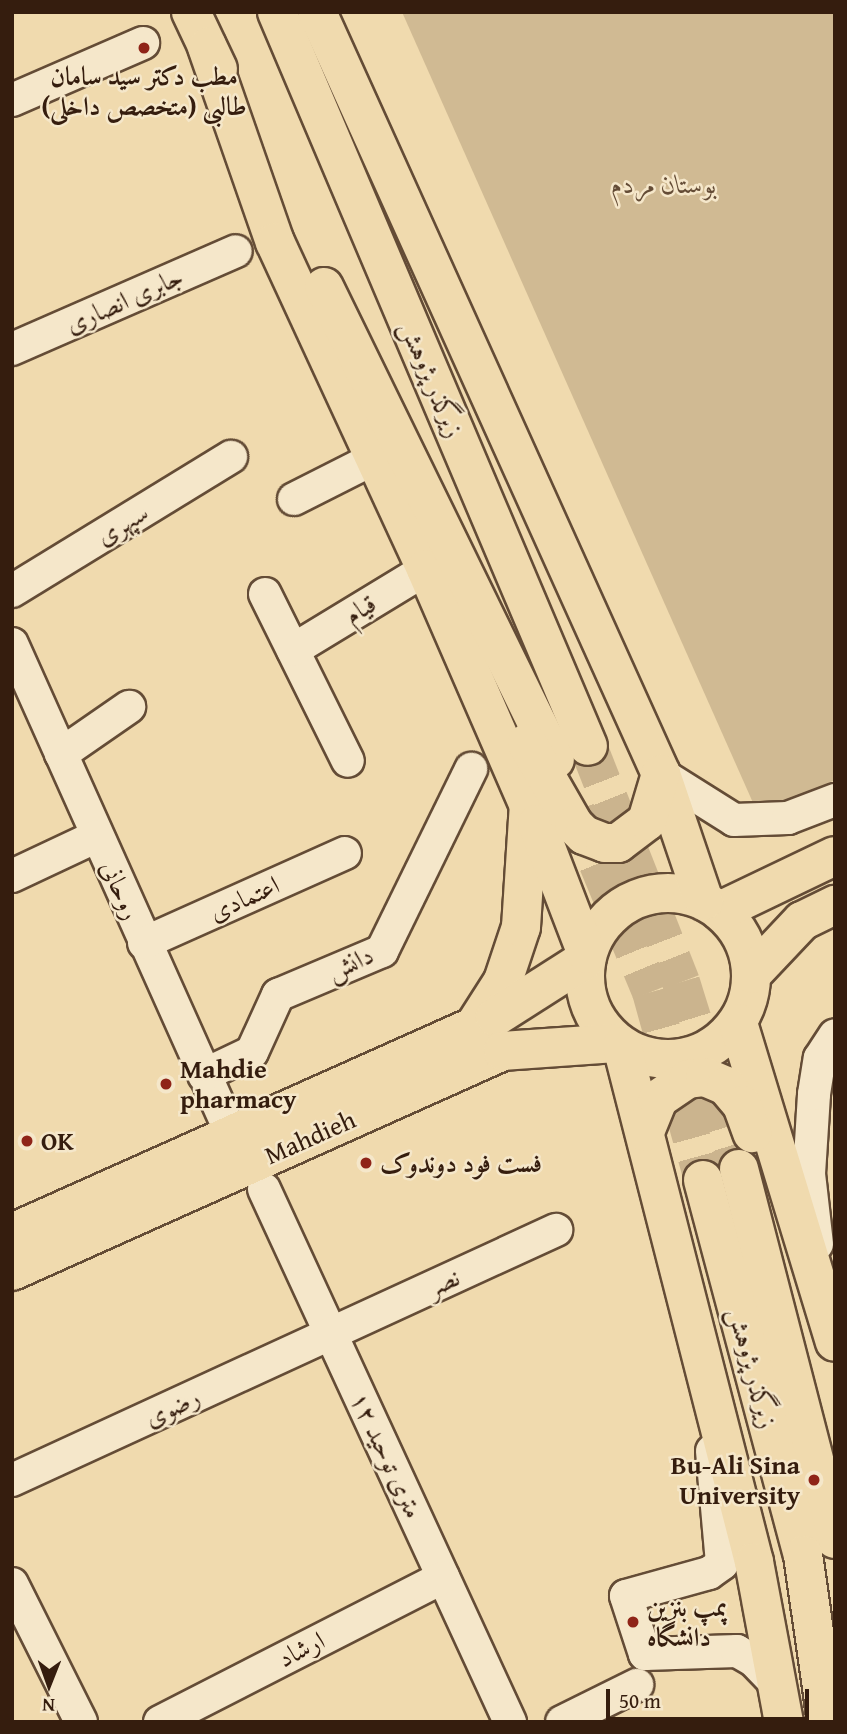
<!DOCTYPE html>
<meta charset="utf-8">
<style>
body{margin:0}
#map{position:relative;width:847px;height:1734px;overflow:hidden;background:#f0daae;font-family:"Gentium Book Plus",Amiri,serif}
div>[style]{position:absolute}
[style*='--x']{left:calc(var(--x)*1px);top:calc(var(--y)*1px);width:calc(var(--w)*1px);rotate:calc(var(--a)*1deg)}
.green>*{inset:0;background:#d0ba93}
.highway-tunnel>*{height:38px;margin-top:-19px;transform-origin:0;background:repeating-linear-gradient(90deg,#cbb48e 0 38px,transparent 0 57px)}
.roads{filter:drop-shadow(2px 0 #644c36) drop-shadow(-2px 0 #644c36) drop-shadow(0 2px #644c36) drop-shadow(0 -2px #644c36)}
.minor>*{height:32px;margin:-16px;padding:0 16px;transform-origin:16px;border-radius:16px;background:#f5e7ca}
.major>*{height:38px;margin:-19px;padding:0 19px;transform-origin:19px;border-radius:19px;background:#f0daae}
.major>.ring{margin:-19px;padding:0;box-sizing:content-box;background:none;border:38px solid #f0daae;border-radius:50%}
.highway>*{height:38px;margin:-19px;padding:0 19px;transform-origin:19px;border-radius:19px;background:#f0daae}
.dots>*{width:19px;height:19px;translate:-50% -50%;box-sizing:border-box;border:4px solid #f5e7ca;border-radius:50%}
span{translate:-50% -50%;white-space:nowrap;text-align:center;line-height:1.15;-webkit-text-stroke:5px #f5e7ca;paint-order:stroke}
.poi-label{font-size:26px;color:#351d0e;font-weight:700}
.left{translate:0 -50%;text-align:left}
.right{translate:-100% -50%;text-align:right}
.park-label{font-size:26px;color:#644c36;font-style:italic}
.street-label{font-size:26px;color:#351d0e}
.frame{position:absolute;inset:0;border:14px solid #351d0e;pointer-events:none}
.north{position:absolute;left:14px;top:1650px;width:70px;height:70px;-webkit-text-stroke:5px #f5e7ca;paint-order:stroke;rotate:181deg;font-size:19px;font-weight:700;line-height:28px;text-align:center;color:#351d0e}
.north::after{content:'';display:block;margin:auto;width:24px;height:32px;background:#351d0e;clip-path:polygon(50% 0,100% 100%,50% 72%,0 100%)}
.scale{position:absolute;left:606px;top:1689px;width:203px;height:32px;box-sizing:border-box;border:4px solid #351d0e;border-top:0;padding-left:9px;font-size:21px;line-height:24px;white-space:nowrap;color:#351d0e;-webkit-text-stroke:5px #f5e7ca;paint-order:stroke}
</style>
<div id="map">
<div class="green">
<i style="clip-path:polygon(402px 12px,835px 12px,835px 780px,758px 814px)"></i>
</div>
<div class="highway-tunnel">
<i style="--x:588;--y:746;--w:254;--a:68.5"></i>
<i style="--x:681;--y:982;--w:196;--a:72.8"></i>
<i style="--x:576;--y:811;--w:196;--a:67.5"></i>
<i style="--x:651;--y:992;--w:195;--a:74.5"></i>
</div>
<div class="roads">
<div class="minor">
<i style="--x:12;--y:100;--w:143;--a:-23.5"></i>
<i style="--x:12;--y:349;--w:244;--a:-23.6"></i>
<i style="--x:294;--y:499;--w:91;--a:-26.8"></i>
<i style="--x:12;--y:591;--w:257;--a:-31.5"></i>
<i style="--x:265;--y:594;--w:186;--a:63.6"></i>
<i style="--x:12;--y:644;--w:538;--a:65.86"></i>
<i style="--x:293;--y:650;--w:156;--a:-31.3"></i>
<i style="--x:61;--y:754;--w:83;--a:-34.7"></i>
<i style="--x:661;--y:774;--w:86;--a:32.2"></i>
<i style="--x:734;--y:820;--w:54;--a:-2.1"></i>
<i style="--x:788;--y:818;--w:50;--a:-21"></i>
<i style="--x:12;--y:876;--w:94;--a:-25.2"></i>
<i style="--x:144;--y:943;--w:220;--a:-24.1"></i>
<i style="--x:204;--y:1075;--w:53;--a:-25.6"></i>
<i style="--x:252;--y:1052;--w:63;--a:-65.5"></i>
<i style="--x:278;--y:995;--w:113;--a:-22.9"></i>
<i style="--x:382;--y:951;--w:203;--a:-63.9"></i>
<i style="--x:264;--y:1189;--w:587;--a:65.22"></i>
<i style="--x:817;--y:1244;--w:70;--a:-96.5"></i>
<i style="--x:809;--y:1174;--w:80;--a:-86.4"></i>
<i style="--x:814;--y:1094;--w:36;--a:-81"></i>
<i style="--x:820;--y:1058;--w:27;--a:-57"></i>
<i style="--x:712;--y:1451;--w:113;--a:84.9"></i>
<i style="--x:722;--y:1564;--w:16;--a:145"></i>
<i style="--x:709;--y:1573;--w:86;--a:164.5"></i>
<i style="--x:626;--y:1596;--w:61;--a:71.9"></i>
<i style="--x:645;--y:1654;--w:92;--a:-1.9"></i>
<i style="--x:737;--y:1651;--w:20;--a:30"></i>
<i style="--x:754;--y:1661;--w:33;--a:46"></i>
<i style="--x:12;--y:1480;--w:599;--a:-24.68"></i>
<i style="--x:12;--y:1584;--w:154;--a:63.4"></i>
<i style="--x:160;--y:1722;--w:318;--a:-27.1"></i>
<i style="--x:562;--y:1722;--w:84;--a:-26.3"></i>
</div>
<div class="major">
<i class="ring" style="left:585px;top:893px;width:128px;height:128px"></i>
<i style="--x:720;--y:911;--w:127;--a:-25.6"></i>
<i style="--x:752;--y:974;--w:73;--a:-46.7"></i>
<i style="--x:802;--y:921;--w:37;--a:-26"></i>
<i style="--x:475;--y:1025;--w:52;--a:-57.5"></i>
<i style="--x:503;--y:981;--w:57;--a:-71.6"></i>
<i style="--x:521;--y:927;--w:123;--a:-86.3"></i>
<i style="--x:12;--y:1233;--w:529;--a:-24.09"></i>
<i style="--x:495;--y:1017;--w:108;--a:-32.5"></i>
<i style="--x:12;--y:1271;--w:538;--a:-24.14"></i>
<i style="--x:503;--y:1051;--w:115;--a:-4"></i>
</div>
<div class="highway">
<i style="--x:191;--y:12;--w:63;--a:64.7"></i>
<i style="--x:277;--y:12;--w:797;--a:67.04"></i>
<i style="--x:317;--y:12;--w:836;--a:65.7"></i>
<i style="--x:661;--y:774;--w:134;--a:71.3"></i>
<i style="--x:207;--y:47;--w:207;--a:70.8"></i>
<i style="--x:275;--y:242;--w:360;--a:65.2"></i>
<i style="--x:426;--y:569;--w:278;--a:66.5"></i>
<i style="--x:537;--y:824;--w:139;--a:69"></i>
<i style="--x:324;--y:287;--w:526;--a:63.97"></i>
<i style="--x:527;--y:743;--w:95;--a:60.2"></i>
<i style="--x:574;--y:825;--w:14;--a:45"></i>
<i style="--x:584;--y:835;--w:22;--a:21"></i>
<i style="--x:605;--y:843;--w:13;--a:0"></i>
<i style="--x:618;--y:843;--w:36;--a:-37"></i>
<i style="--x:647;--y:821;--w:49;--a:-73.4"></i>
<i style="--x:738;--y:1023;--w:333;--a:73.1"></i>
<i style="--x:622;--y:1046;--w:533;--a:75.65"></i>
<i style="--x:754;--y:1562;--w:163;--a:79.4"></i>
<i style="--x:645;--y:1132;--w:35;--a:-68"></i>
<i style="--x:658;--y:1099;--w:36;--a:-34"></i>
<i style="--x:688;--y:1079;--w:17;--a:-7"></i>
<i style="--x:705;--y:1077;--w:23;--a:23"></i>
<i style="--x:726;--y:1086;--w:25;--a:50"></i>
<i style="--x:742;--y:1105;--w:30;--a:70"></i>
<i style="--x:739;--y:1169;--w:382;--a:75.5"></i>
<i style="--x:703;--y:1180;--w:388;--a:75.1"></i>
<i style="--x:803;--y:1555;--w:169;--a:81.8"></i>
</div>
</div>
<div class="dots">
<i style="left:144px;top:48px;background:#8f2418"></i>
<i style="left:166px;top:1084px;background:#8f2418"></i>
<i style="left:27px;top:1141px;background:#8f2418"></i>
<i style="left:366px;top:1163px;background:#8f2418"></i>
<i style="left:814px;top:1480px;background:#8f2418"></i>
<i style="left:633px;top:1622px;background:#8f2418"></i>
</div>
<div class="poi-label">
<span style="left:144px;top:91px">مطب دکتر سید سامان<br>طالبی (متخصص داخلی)</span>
<span class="left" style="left:180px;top:1084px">Mahdie<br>pharmacy</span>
<span class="left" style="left:41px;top:1141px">OK</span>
<span class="left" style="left:380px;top:1163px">فست فود دوندوک</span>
<span class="right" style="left:800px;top:1480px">Bu-Ali Sina<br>University</span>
<span class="left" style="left:647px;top:1622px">پمپ بنزین<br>دانشگاه</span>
</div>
<div class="park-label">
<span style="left:664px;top:184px">بوستان مردم</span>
</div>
<div class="street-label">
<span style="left:124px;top:300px;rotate:-24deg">جابری انصاری</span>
<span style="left:432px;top:379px;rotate:67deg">زیرگذر پژوهش</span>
<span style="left:122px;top:524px;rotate:-31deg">سپهری</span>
<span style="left:360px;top:609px;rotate:-31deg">قیام</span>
<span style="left:121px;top:890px;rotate:66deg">روحانی</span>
<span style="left:244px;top:898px;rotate:-24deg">اعتمادی</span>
<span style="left:350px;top:963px;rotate:-25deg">دانش</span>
<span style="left:310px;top:1137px;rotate:-24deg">Mahdieh</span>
<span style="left:443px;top:1282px;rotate:-25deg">نصر</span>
<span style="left:753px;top:1368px;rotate:75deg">زیرگذر پژوهش</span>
<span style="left:172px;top:1407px;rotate:-25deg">رضوی</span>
<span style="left:387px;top:1455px;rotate:65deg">۱۲ متری توحید</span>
<span style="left:301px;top:1649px;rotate:-27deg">ارشاد</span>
</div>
<div class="frame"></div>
<div class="north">N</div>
<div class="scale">50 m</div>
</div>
